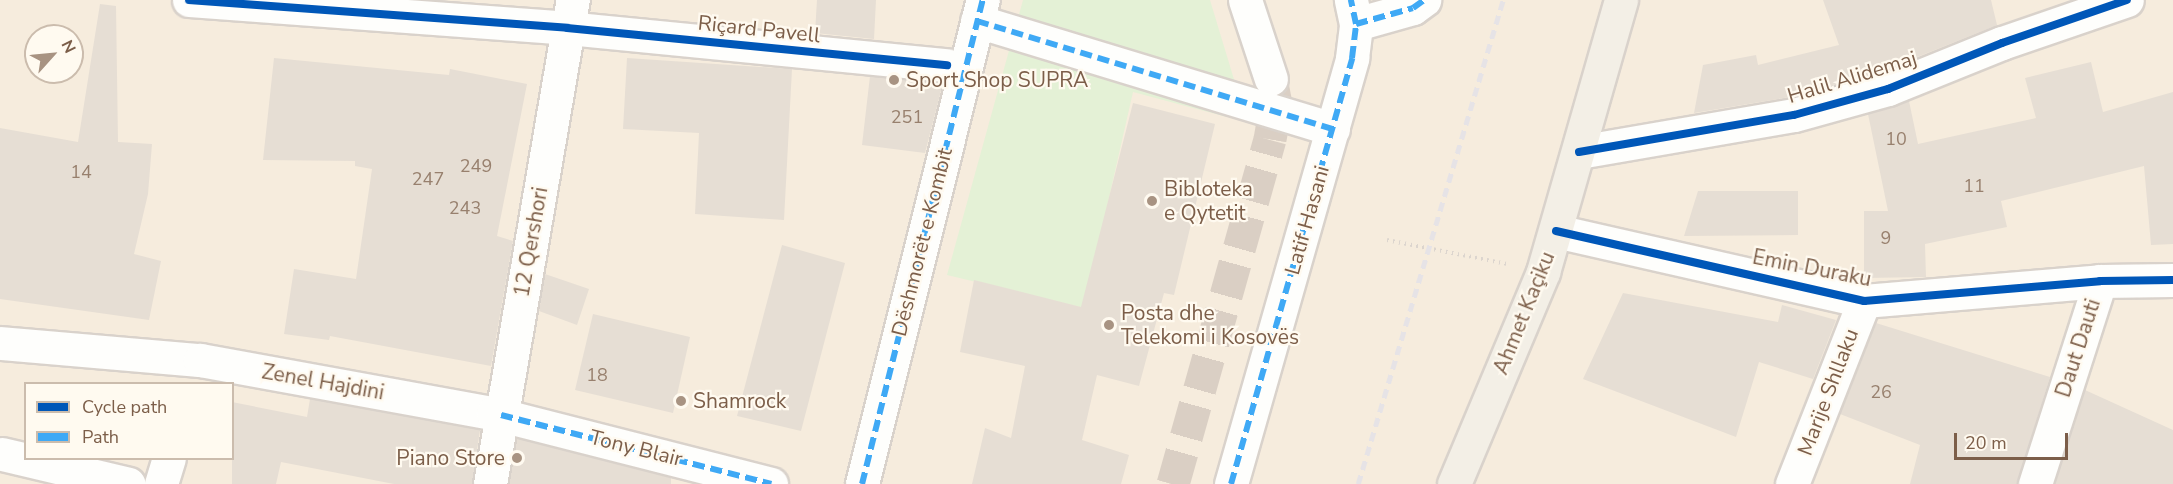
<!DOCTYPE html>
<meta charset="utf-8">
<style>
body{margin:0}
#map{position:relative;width:2173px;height:484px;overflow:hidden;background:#f9f5ed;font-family:"Nunito Sans",sans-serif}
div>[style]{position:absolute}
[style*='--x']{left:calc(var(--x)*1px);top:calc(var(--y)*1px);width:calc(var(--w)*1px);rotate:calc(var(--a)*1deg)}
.residential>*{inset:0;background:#f6ecdd}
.green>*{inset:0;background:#e4f1d6}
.building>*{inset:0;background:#e6ded4}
.minor-tunnel>*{height:33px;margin-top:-16.5px;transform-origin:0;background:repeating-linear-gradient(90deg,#dacfc4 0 33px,transparent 0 49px)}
.path>*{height:4px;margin-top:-2px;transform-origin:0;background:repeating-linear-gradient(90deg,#dcd5ce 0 1.5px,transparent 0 6px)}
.roads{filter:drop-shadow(2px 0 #d9d2cb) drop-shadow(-2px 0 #d9d2cb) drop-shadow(0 2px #d9d2cb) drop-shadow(0 -2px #d9d2cb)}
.minor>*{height:33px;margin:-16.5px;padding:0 16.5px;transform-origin:16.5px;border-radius:16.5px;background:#fefefc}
.major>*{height:33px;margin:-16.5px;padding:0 16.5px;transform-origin:16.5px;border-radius:16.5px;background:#f3efe6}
.rail>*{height:4.5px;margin-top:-2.25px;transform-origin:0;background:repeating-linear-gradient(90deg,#e6e3e6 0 9px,transparent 0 15px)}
.quiet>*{height:6px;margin-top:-3px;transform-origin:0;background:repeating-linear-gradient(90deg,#3fa9f5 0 12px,transparent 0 18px)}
.cycleway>*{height:8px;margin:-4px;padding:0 4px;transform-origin:4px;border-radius:4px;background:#0057b8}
.dots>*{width:16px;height:16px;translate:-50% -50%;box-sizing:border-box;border:3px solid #fffaf0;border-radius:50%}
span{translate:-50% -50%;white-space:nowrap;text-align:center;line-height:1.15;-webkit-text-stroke:4.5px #fffaf0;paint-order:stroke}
.number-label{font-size:18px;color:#98806e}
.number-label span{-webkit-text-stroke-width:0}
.street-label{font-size:21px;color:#7c5e49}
.poi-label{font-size:21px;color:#7c5e49}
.left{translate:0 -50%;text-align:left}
.right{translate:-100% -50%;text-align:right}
.legend{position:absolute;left:24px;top:382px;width:210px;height:78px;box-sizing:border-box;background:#fffaf0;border:2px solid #cbbcad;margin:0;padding:8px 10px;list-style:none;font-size:18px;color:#7c5e49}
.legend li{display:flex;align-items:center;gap:12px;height:30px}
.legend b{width:30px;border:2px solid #cbbcad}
.north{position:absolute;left:24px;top:24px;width:60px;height:60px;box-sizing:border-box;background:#fffaf0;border:2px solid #cbbcad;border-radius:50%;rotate:63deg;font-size:16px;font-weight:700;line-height:24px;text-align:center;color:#7c5e49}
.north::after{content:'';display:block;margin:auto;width:21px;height:27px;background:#a89382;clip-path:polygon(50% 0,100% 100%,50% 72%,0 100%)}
.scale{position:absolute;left:1954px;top:433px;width:114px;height:27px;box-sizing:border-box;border:3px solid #7c5e49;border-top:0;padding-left:8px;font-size:18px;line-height:21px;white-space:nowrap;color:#7c5e49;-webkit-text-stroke:4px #fffaf0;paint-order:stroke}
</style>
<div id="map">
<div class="residential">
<i style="clip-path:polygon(evenodd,0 0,2173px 0,2173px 484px,0 484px,0 0,36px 36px,72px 36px,72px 72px,36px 72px,36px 36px,0 0,26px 384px,232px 384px,232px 458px,26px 458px,26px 384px)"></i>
</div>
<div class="green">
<i style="clip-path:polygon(1023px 0,1210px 0,1236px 86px,1227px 117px,1133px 92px,1084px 308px,947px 275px)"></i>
</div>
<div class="building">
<i style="clip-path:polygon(817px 0,876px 0,874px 39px,815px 33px)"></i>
<i style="clip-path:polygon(1823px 0,1991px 0,1997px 25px,1882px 71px,1790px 97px,1694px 113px,1703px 65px,1756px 55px,1758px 65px,1839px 45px)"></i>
<i style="clip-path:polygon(100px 4px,116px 6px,118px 142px,152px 144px,148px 194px,134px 254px,161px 261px,149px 320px,0 299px,0 128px,78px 142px)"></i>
<i style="clip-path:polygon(274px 58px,449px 75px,450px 69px,527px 84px,497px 236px,513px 241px,491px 366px,330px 336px,329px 340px,284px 334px,294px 269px,356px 279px,372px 169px,355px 166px,355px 161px,263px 160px)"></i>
<i style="clip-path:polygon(627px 58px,792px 69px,784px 220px,695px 214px,699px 133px,623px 129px)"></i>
<i style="clip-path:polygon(2091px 62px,2103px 112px,2173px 92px,2173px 244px,2151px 245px,2144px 166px,2001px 201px,2007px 227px,1925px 244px,1926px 277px,1864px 278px,1864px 211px,1888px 211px,1868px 114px,1909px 101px,1918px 144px,2036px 118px,2025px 78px)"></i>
<i style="clip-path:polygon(870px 76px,943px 83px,925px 153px,862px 145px)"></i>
<i style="clip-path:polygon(1133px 103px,1215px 124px,1174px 295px,1164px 293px,1139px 386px,1097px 375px,1082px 440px,1129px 455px,1121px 484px,972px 484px,985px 428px,1011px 438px,1025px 366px,960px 352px,974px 280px,1081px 307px)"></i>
<i style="clip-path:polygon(1698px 191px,1798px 191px,1798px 235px,1684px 236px)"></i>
<i style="clip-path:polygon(782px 245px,845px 263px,801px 431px,737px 416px)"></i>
<i style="clip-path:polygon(545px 274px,589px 289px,577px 325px,539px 311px)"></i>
<i style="clip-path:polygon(1623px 293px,1778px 322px,1782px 305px,1836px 320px,1813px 379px,1759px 362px,1736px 437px,1583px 379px)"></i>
<i style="clip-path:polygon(593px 314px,690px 337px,673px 413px,575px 390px)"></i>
<i style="clip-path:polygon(1876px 323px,2050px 377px,2017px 484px,1910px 484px,1920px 445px,1840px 414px)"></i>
<i style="clip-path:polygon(2085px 390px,2173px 430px,2173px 484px,2055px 484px)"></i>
<i style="clip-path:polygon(310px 399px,480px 430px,472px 484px,394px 484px,281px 462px,276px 484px,232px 484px,232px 402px,307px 417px)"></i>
<i style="clip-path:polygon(517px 438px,671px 478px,671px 484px,509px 484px)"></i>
</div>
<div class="minor-tunnel">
<i style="--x:1173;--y:484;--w:358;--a:-74.3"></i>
<i style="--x:1270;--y:139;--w:36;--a:-80"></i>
<i style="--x:1276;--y:104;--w:20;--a:-101"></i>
</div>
<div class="path">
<i style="--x:1387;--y:240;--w:122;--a:11.3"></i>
</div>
<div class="roads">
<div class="minor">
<i style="--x:189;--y:0;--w:379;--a:4.2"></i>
<i style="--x:567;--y:28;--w:382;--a:5.6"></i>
<i style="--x:1245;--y:0;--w:83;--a:71.8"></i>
<i style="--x:977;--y:21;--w:372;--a:16.9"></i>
<i style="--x:1356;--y:24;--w:59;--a:-15.7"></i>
<i style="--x:1413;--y:8;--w:14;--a:-36"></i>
<i style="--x:1579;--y:152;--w:218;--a:-9.8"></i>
<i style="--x:1794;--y:115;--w:98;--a:-15.5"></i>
<i style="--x:1888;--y:89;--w:123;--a:-22"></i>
<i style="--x:2002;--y:43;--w:132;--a:-19"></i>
<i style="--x:1556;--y:231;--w:316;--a:12.8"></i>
<i style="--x:1864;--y:301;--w:237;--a:-4.8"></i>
<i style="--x:2100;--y:281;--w:73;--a:-0.8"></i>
<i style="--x:0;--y:343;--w:201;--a:4.9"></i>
<i style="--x:200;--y:360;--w:298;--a:10.3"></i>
<i style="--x:493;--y:413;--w:287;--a:14.3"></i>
<i style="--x:2;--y:454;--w:130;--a:13.3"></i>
<i style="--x:161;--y:484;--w:27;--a:-73"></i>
<i style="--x:490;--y:484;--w:491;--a:-80.3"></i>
<i style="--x:862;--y:484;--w:499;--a:-76"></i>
<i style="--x:1231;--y:484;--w:443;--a:-74.1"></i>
<i style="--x:1352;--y:58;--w:34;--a:-83"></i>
<i style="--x:1356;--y:24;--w:25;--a:-102"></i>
<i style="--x:1792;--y:484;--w:197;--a:-68.5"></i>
<i style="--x:2035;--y:484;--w:213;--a:-72.2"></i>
</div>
<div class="major">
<i style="--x:1454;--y:484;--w:230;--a:-67.2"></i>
<i style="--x:1543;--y:272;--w:283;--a:-74"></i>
</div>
</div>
<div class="rail">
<i style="--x:1358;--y:484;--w:505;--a:-73.32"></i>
</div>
<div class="quiet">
<i style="--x:977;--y:21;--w:372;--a:16.9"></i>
<i style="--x:1356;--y:24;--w:59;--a:-15.7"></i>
<i style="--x:1413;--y:8;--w:14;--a:-36"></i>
<i style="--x:501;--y:415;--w:279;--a:14.3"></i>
<i style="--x:862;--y:484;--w:499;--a:-76"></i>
<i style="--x:1231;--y:484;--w:443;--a:-74.1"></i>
<i style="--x:1352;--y:58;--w:34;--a:-83"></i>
<i style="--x:1356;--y:24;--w:25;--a:-102"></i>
</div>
<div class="cycleway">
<i style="--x:189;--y:0;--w:379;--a:4.2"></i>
<i style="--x:567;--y:28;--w:382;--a:5.6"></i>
<i style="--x:1579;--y:152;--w:218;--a:-9.8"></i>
<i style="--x:1794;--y:115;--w:98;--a:-15.5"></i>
<i style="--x:1888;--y:89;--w:123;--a:-22"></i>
<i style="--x:2002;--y:43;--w:132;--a:-19"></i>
<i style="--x:1556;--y:231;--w:316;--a:12.8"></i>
<i style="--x:1864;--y:301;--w:237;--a:-4.8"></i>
<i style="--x:2100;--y:281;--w:73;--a:-0.8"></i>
</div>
<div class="dots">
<i style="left:894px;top:80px;background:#a89382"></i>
<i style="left:1152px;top:201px;background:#a89382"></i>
<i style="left:1109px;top:325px;background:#a89382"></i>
<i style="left:681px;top:401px;background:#a89382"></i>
<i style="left:517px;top:458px;background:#a89382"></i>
</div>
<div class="number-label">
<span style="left:907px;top:117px">251</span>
<span style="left:1896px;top:139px">10</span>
<span style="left:476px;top:166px">249</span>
<span style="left:81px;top:172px">14</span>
<span style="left:428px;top:179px">247</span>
<span style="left:1974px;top:186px">11</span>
<span style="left:465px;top:208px">243</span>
<span style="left:1886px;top:238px">9</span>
<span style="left:597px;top:375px">18</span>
<span style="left:1881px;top:392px">26</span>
</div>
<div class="street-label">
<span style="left:759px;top:29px;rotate:6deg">Riçard Pavell</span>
<span style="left:1852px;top:77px;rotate:-17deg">Halil Alidemaj</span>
<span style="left:1307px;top:220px;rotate:-74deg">Latif Hasani</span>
<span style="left:531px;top:242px;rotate:-80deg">12 Qershori</span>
<span style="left:922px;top:242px;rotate:-76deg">Dëshmorët e Kombit</span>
<span style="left:1812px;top:268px;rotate:11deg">Emin Duraku</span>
<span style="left:1524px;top:313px;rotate:-68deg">Ahmet Kaçiku</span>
<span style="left:2078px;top:348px;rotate:-72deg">Daut Dauti</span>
<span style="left:323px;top:382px;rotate:10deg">Zenel Hajdini</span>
<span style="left:1828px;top:392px;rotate:-69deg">Marije Shllaku</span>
<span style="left:636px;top:448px;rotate:14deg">Tony Blair</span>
</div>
<div class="poi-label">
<span class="left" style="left:906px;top:80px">Sport Shop SUPRA</span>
<span class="left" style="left:1164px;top:201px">Bibloteka<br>e Qytetit</span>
<span class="left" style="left:1121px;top:325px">Posta dhe<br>Telekomi i Kosovës</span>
<span class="left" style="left:693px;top:401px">Shamrock</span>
<span class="right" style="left:505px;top:458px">Piano Store</span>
</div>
<ul class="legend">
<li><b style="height:8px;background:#0057b8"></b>Cycle path</li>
<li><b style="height:8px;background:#3fa9f5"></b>Path</li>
</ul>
<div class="north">N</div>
<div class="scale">20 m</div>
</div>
